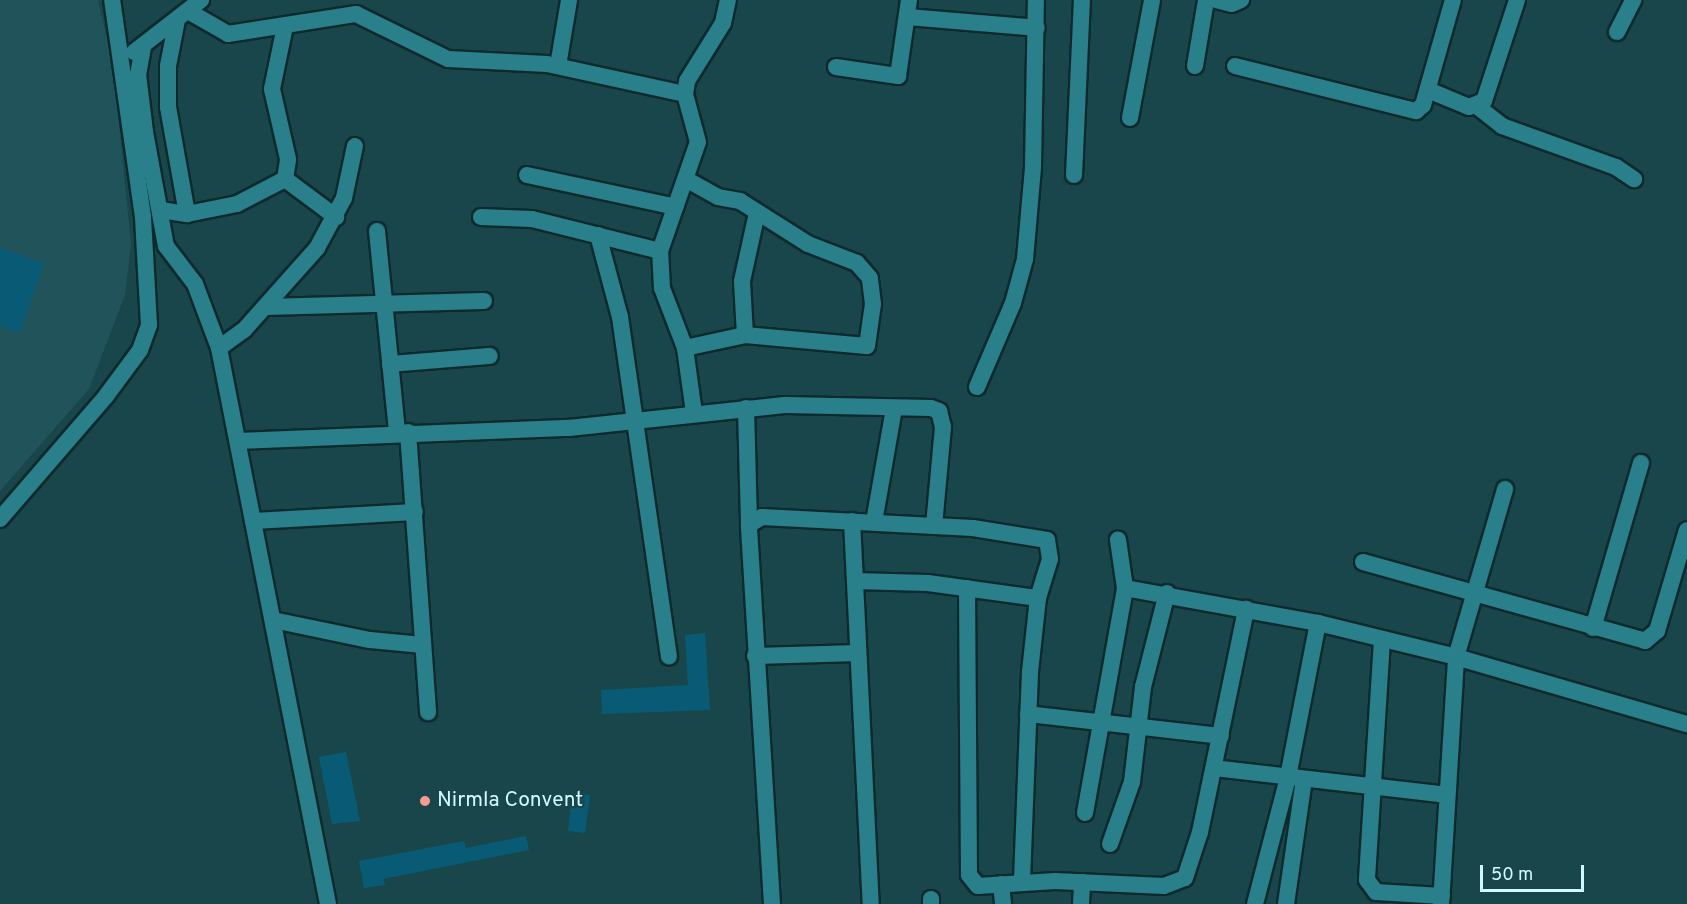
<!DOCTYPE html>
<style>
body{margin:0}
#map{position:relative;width:1687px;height:904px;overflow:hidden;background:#19464b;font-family:Overpass,sans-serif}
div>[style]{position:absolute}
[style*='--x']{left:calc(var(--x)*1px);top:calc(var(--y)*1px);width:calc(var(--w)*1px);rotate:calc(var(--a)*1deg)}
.built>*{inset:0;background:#20545a}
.building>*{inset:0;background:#095b75}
.roads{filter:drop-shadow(2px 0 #0f2a2d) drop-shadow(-2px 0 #0f2a2d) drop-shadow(0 2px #0f2a2d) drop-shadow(0 -2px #0f2a2d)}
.minor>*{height:16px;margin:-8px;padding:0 8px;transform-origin:8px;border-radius:8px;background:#29808a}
.dots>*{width:16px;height:16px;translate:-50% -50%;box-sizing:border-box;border:3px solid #19464b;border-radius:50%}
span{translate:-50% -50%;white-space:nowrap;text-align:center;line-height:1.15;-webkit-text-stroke:4.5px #19464b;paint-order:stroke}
.poi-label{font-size:21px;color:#d2f9fe}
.left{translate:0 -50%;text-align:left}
.scale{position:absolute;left:1480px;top:865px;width:104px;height:27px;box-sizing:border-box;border:3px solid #d2f9fe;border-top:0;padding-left:8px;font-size:18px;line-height:21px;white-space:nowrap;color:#d2f9fe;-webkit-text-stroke:4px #19464b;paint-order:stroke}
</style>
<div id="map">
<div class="built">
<i style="clip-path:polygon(0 0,98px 0,113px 65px,131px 244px,125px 295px,89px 389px,0 491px)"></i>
</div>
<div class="building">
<i style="clip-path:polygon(0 248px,44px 263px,20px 333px,0 326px)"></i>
<i style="clip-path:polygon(705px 633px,710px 710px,602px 714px,601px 690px,688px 685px,685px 635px)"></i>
<i style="clip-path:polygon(346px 752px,360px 821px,332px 824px,319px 757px)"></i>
<i style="clip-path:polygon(572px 793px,590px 795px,585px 833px,568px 831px)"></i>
<i style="clip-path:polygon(526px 836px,529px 850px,383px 879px,385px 885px,364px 888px,359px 861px,464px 841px,466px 848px)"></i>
</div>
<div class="roads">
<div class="minor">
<i style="--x:1216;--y:0;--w:16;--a:14"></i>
<i style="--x:1232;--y:4;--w:10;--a:-24"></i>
<i style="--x:188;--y:11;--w:46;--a:29.9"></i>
<i style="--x:228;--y:34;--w:130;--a:-8.9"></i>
<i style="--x:356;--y:14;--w:102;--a:26.1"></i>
<i style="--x:448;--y:59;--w:99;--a:2.9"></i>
<i style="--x:547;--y:64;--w:141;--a:12.3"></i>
<i style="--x:907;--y:17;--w:130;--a:4.8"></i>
<i style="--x:177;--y:20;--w:47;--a:101.1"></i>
<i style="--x:168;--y:66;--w:41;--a:90"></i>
<i style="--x:168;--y:107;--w:109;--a:79.9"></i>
<i style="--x:1617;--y:32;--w:36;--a:-63"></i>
<i style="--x:143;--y:47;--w:27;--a:100"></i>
<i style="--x:138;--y:74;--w:58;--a:83.1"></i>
<i style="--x:145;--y:132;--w:116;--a:79.6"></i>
<i style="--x:166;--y:246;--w:48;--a:52.7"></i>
<i style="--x:195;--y:284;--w:68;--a:69.4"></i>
<i style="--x:219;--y:348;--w:567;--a:78.91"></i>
<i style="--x:134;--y:52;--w:85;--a:-37.8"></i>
<i style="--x:558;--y:66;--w:67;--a:-80.5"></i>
<i style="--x:1195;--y:66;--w:67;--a:-80.5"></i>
<i style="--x:1235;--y:66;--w:187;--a:14"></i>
<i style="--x:1416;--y:111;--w:9;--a:-41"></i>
<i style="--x:1423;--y:105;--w:109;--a:-74.1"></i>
<i style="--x:836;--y:67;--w:63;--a:8.3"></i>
<i style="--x:898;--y:76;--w:77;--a:-81.8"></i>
<i style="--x:1428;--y:90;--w:44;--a:22.5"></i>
<i style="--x:1469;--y:107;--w:16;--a:-22"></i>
<i style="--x:1484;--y:101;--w:106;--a:-71.9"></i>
<i style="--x:1478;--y:107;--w:31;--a:38"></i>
<i style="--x:1502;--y:126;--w:121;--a:19.8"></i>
<i style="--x:1616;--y:167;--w:22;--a:34"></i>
<i style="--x:1130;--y:118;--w:120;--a:-79.4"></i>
<i style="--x:527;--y:175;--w:152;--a:12.1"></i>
<i style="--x:1074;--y:175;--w:175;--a:-87.4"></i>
<i style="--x:285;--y:179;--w:64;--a:36.7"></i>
<i style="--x:161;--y:210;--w:26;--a:9"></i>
<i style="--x:187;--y:214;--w:51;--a:-11.3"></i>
<i style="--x:237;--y:204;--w:54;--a:-27.5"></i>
<i style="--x:285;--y:179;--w:20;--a:-81"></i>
<i style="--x:288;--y:159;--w:72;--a:-102.9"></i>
<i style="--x:272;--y:89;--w:64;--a:-78.3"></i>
<i style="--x:481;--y:217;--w:51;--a:2.2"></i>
<i style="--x:532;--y:219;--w:132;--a:14"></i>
<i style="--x:377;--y:231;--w:203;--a:84.3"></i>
<i style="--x:598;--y:235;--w:85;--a:75"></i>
<i style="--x:620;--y:317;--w:343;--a:81.8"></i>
<i style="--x:265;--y:307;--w:219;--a:-1.6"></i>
<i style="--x:745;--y:335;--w:54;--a:-93.2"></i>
<i style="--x:742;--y:281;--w:70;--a:-77.6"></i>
<i style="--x:219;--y:348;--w:31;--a:-36"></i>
<i style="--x:244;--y:330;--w:110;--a:-48.3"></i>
<i style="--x:317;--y:248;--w:57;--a:-61.6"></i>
<i style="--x:344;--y:198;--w:53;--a:-78.1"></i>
<i style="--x:685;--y:348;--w:61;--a:-12.2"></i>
<i style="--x:745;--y:335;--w:122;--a:5.2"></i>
<i style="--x:867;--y:346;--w:42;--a:-81.9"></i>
<i style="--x:873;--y:304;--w:26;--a:-97"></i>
<i style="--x:870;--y:278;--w:20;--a:-131"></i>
<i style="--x:857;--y:263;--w:53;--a:-158.8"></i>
<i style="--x:808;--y:244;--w:80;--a:-147.7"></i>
<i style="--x:740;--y:201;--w:22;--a:-170"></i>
<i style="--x:718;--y:197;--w:37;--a:-151"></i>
<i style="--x:390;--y:364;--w:100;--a:-4.6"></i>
<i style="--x:977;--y:387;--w:91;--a:-66.8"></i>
<i style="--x:1013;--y:303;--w:46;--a:-74.7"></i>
<i style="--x:1025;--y:259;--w:92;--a:-85"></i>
<i style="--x:1033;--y:167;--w:167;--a:-89"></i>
<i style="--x:746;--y:408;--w:117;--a:88.5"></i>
<i style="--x:694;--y:413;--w:66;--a:-97.9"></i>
<i style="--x:685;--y:348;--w:64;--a:-111"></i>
<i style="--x:662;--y:288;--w:37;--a:-93"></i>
<i style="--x:660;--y:251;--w:115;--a:-70.8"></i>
<i style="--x:698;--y:142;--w:50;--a:-105.2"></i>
<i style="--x:685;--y:94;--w:13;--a:-81"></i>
<i style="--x:687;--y:81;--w:68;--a:-58.2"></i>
<i style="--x:723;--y:23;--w:24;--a:-78"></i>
<i style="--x:408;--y:432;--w:281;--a:85.9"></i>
<i style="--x:239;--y:441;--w:330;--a:-2.3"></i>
<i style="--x:569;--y:428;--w:217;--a:-6.1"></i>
<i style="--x:785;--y:405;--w:146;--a:1.2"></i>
<i style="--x:931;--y:408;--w:9;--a:21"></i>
<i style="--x:939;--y:411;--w:16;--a:76"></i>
<i style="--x:943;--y:427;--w:99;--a:95.2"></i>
<i style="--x:0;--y:519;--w:162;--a:-49.2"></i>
<i style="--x:106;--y:396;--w:57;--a:-53.5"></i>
<i style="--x:140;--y:350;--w:27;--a:-70"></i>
<i style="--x:149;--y:325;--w:108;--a:-93.2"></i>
<i style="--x:143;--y:217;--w:219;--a:-98.1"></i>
<i style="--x:253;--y:521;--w:162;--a:-3.2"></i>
<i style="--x:852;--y:521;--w:383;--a:87.2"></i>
<i style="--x:874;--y:522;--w:115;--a:-80"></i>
<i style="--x:1363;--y:562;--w:293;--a:15.6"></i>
<i style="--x:1645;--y:641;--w:16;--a:-40"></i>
<i style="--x:1657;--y:631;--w:105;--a:-73.5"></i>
<i style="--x:855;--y:581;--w:73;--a:1.6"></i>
<i style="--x:928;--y:583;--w:111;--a:7.8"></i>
<i style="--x:967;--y:588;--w:287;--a:89.6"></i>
<i style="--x:969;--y:875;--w:14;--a:51"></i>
<i style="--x:978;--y:886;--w:77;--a:-3.7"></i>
<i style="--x:1055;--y:881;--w:109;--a:2.6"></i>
<i style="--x:1164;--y:886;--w:22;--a:-21"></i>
<i style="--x:1185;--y:878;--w:48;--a:-71.9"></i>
<i style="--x:1200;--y:832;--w:228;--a:-78.3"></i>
<i style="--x:1125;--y:588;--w:196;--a:10.3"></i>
<i style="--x:1318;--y:623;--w:142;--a:13.8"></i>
<i style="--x:1456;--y:657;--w:175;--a:-73.7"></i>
<i style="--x:273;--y:620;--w:99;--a:11.7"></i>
<i style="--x:370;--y:640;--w:53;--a:5.4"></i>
<i style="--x:1593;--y:628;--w:172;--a:-73.8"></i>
<i style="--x:1382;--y:640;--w:240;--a:93.6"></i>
<i style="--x:1367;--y:880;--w:15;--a:53"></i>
<i style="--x:1376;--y:892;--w:66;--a:3.5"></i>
<i style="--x:755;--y:656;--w:103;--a:-1.7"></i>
<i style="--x:1028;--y:714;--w:194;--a:6.5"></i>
<i style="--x:1214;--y:768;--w:234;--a:6.6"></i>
<i style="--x:1085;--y:813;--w:229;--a:-79.9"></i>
<i style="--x:1125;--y:588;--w:49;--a:-98.3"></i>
<i style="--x:1110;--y:844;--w:66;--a:-70.5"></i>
<i style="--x:1132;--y:782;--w:96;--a:-83.4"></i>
<i style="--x:1143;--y:687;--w:97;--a:-75.7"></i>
<i style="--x:1001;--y:884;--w:20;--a:84"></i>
<i style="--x:931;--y:899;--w:5;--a:90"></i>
<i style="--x:772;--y:904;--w:380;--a:-93.5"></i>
<i style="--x:749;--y:525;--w:15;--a:-32"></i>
<i style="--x:762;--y:517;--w:211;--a:3"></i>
<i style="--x:973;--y:528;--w:75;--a:9.2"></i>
<i style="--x:1047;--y:540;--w:19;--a:81"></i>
<i style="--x:1050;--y:559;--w:41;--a:107.1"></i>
<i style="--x:1038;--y:598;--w:74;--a:96.2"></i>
<i style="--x:1030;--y:672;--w:211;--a:92.2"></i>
<i style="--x:1081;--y:904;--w:22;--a:-87"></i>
<i style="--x:1255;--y:904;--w:131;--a:-75.4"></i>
<i style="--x:1288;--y:777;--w:157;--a:-79"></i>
<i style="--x:1286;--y:904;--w:126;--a:-81.8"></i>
<i style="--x:1441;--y:904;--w:247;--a:-86.5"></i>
<i style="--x:1456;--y:657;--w:241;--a:16.2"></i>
</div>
</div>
<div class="dots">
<i style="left:425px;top:801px;background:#f59c93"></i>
</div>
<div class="poi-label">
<span class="left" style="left:437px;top:801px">Nirmla Convent</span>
</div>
<div class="scale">50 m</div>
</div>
